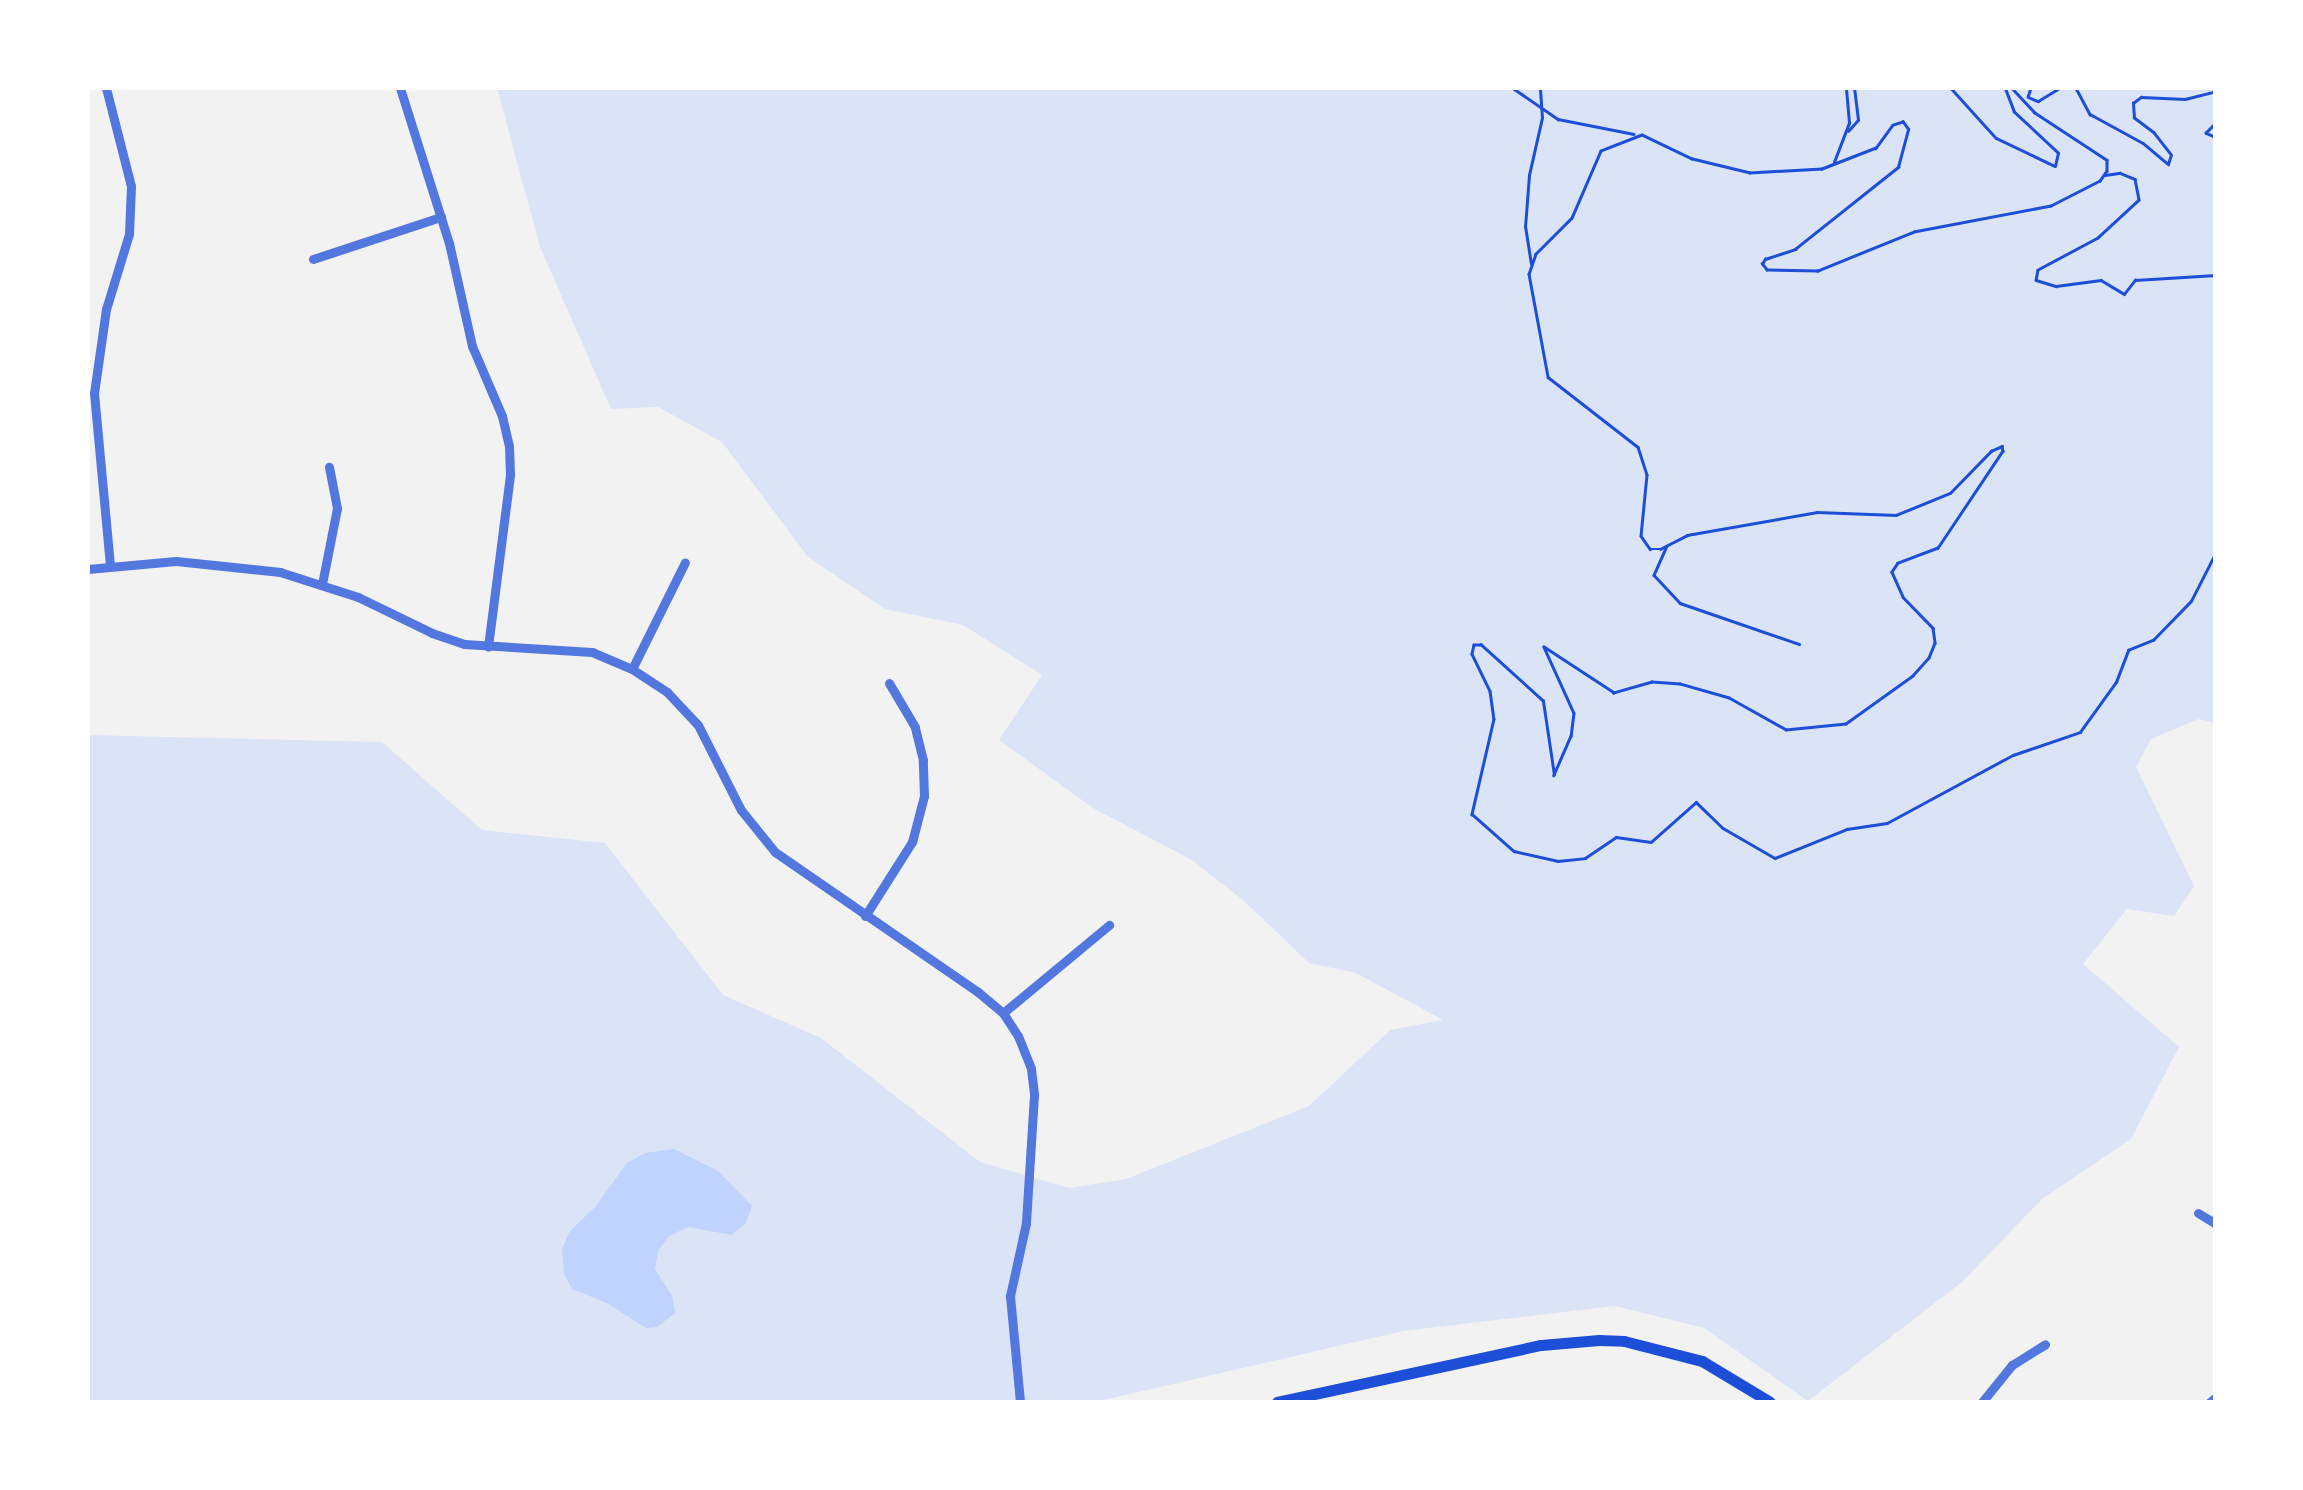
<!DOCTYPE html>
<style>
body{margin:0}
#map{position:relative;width:2303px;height:1490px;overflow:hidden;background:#f2f2f2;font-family:Figtree,sans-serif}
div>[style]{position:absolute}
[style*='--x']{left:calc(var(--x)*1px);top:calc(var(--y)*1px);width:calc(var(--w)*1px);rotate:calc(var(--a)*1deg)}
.green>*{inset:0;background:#dbe4f7}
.water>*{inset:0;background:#bfd3fe}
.path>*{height:2.5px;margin:-1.25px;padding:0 1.25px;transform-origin:1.25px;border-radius:1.25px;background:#1d4ed8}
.minor>*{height:9px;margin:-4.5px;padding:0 4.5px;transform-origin:4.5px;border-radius:4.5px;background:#5277de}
.secondary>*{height:11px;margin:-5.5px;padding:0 5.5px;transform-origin:5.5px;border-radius:5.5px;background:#1d4ed8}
span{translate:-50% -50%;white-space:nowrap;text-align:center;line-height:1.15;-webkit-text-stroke:9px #fff;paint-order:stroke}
.frame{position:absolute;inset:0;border:90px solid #fff;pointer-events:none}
</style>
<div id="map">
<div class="green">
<i style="clip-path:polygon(497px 88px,2215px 88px,2215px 723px,2199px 719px,2151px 739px,2136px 767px,2194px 886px,2174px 916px,2127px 909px,2083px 964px,2179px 1047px,2131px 1139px,2042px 1199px,1962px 1282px,1808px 1401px,1704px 1328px,1615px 1306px,1403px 1331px,1095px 1402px,88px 1402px,88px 735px,382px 742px,482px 830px,605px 843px,723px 995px,821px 1038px,980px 1162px,1069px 1188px,1126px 1179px,1309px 1106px,1390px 1030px,1443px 1020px,1356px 973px,1309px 963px,1244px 901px,1192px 860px,1093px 808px,999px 740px,1042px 675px,963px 625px,885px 609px,808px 557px,722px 442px,658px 407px,611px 409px,540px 247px)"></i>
</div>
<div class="water">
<i style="clip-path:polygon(674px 1149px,718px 1171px,752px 1206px,746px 1223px,732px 1235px,688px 1227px,669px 1236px,658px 1251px,655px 1269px,672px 1296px,675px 1313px,657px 1327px,646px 1328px,607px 1303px,572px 1289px,564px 1274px,562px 1249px,570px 1231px,595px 1207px,627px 1163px,645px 1153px)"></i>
</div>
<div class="path">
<i style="--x:1513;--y:88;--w:55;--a:34.6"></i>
<i style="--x:1558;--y:119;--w:77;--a:11.2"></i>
<i style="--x:1896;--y:88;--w:8;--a:0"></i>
<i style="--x:1951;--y:88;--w:67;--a:48"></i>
<i style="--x:1996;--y:138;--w:65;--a:25.4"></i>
<i style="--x:2055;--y:166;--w:13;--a:-77"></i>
<i style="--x:2058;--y:153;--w:60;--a:-137"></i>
<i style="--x:2014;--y:112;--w:26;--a:-111"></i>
<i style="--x:2012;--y:88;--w:33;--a:47"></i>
<i style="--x:2034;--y:112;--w:87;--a:33.3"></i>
<i style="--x:2107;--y:160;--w:11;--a:90"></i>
<i style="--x:2107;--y:171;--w:12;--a:125"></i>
<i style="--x:2100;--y:181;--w:55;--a:153"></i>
<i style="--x:2051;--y:206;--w:139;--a:169.3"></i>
<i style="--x:1914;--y:232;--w:104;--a:157.9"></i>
<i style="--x:1818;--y:271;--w:51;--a:-178.9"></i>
<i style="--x:1767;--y:270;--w:8;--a:-130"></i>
<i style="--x:1762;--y:264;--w:6;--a:-59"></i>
<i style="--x:1765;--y:259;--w:32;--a:-18"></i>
<i style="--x:1795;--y:249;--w:132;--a:-38.5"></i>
<i style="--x:1898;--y:167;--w:39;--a:-75"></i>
<i style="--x:1908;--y:129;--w:9;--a:-126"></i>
<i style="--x:1903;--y:122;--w:10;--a:163"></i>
<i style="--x:1893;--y:125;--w:29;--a:126"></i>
<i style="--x:1876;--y:148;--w:58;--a:158.7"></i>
<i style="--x:1822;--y:169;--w:72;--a:176.8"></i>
<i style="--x:1750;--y:173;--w:60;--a:-166.4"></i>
<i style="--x:1692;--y:159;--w:55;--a:-154.4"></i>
<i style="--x:1642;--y:135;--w:44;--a:158.7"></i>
<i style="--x:1601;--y:151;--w:73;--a:113.4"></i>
<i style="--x:1572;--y:218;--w:51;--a:135"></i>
<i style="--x:1536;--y:254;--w:21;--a:109"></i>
<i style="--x:1529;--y:274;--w:105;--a:79.5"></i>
<i style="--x:1548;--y:377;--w:114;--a:37.9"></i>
<i style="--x:1638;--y:447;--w:29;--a:72"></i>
<i style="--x:1647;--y:475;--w:61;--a:95.6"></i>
<i style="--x:1641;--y:536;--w:16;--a:55"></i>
<i style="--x:1650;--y:549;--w:10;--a:0"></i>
<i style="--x:1660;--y:549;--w:30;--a:-27"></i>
<i style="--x:1687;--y:535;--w:132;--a:-10"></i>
<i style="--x:1817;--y:512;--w:79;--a:2.2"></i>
<i style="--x:1896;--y:515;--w:58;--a:-22.2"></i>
<i style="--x:1950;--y:493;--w:59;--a:-45.7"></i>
<i style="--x:1991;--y:451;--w:12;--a:-24"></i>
<i style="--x:2002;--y:446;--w:5;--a:79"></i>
<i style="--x:2003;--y:451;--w:117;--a:123.8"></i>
<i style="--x:1938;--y:548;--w:43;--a:159.4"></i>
<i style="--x:1898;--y:563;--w:11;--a:124"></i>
<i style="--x:1892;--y:572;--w:27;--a:66"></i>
<i style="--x:1903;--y:597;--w:43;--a:45.9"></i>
<i style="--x:1933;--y:628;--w:15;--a:82"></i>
<i style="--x:1935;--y:643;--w:16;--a:112"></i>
<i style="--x:1929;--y:658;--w:24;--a:132"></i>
<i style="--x:1913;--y:676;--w:82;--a:144.4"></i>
<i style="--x:1846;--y:724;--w:60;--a:174.3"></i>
<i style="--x:1786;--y:730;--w:65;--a:-150.7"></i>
<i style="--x:1729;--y:698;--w:51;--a:-164.1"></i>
<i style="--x:1680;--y:684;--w:28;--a:-176"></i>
<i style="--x:1652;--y:682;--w:40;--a:164"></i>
<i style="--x:1614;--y:693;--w:84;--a:-146.7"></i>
<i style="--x:1544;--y:647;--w:72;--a:65.6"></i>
<i style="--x:1574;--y:713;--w:23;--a:97"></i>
<i style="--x:1571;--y:736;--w:43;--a:113.6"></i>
<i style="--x:1554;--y:775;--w:75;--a:-98.5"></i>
<i style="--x:1543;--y:701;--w:84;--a:-137.9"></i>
<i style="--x:1481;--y:645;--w:7;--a:180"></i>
<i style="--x:1474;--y:645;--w:9;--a:103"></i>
<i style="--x:1472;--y:654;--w:41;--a:64.1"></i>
<i style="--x:1490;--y:691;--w:28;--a:82"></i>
<i style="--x:1494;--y:719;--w:98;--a:103"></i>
<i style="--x:1472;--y:814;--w:56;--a:41.4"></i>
<i style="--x:1514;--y:851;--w:45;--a:12.8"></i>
<i style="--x:1558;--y:861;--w:27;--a:-6"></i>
<i style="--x:1585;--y:858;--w:37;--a:-34"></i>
<i style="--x:1616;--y:837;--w:35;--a:8"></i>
<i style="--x:1651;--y:842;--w:60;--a:-41.6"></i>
<i style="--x:1696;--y:802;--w:37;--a:44"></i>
<i style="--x:1723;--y:828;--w:60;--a:30"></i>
<i style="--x:1775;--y:858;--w:78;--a:-21.9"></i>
<i style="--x:1847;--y:829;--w:40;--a:-8.5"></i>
<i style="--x:1887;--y:823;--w:143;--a:-28.4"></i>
<i style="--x:2013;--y:755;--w:71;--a:-18.9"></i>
<i style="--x:2080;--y:732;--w:62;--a:-54.2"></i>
<i style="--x:2116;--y:682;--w:34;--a:-69"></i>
<i style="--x:2128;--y:650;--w:27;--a:-22"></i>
<i style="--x:2153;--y:640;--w:54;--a:-45.7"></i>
<i style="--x:2191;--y:601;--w:55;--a:-63"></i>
<i style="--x:2031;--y:88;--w:9;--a:108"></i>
<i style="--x:2028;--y:97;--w:11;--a:22"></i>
<i style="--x:2038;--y:101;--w:26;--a:-31"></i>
<i style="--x:2076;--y:88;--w:30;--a:62"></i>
<i style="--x:2090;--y:114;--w:60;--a:28.7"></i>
<i style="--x:2143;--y:143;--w:33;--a:40"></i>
<i style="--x:2168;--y:164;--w:9;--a:-72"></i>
<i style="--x:2171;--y:155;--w:28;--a:-128"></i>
<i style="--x:2154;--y:133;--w:25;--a:-143"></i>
<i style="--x:2134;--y:118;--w:15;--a:-94"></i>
<i style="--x:2133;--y:103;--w:10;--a:-37"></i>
<i style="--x:2141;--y:97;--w:44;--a:2.6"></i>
<i style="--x:2185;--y:99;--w:32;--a:-14"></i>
<i style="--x:2216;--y:123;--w:14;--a:135"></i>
<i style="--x:2206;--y:133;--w:11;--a:22"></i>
<i style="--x:1848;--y:131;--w:15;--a:-48"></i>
<i style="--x:1858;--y:120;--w:32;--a:-97"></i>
<i style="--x:1834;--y:162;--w:42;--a:-69"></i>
<i style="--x:1849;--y:123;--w:35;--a:-95"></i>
<i style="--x:2105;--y:175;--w:15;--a:-8"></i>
<i style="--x:2120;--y:173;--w:16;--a:22"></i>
<i style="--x:2135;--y:179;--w:21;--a:79"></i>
<i style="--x:2139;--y:200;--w:56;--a:137.2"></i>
<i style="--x:2098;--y:238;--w:68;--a:151.9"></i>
<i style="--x:2038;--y:270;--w:10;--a:101"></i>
<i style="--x:2036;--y:280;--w:21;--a:17"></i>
<i style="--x:2056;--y:286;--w:45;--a:-7.6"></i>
<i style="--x:2101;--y:280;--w:27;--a:31"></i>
<i style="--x:2124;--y:294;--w:18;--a:-52"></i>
<i style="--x:2135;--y:280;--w:81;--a:-3.5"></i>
<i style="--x:1531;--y:264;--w:37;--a:-99"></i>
<i style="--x:1525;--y:227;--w:52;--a:-85.6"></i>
<i style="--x:1529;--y:175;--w:58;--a:-77.2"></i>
<i style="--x:1542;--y:118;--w:30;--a:-94"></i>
<i style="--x:1667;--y:546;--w:32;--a:114"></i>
<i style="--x:1654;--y:575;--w:38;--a:47"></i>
<i style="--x:1680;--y:603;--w:126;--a:19"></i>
</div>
<div class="minor">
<i style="--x:106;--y:88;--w:101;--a:75.7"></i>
<i style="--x:131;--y:186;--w:48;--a:92.4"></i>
<i style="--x:129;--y:234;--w:78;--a:107"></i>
<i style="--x:106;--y:309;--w:85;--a:98.1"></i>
<i style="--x:94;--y:393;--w:173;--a:84.7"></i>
<i style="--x:400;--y:88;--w:163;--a:72.5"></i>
<i style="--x:449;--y:243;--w:106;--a:77.4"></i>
<i style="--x:472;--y:346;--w:76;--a:66.8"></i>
<i style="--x:502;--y:416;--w:31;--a:77"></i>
<i style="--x:509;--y:446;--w:29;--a:88"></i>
<i style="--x:510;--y:475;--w:173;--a:97.3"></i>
<i style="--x:313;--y:259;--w:135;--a:-18.2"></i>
<i style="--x:88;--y:569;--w:88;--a:-5.2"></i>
<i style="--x:176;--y:561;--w:105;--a:6"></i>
<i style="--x:280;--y:572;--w:82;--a:17.8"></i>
<i style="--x:358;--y:597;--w:82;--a:25.9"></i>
<i style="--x:432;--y:633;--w:34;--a:19"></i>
<i style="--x:464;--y:644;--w:128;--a:3.6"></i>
<i style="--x:592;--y:652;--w:43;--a:23"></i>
<i style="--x:632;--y:669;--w:42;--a:33.3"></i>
<i style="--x:667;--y:692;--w:45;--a:46.8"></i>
<i style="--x:698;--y:725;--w:95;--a:63.2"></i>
<i style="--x:741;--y:810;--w:54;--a:51"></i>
<i style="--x:775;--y:852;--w:247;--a:34.6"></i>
<i style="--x:978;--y:992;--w:33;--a:40"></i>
<i style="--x:1003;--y:1013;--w:27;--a:57"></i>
<i style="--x:1018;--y:1036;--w:35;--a:68"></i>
<i style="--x:1031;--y:1069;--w:26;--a:83"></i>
<i style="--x:1034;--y:1095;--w:128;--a:93.6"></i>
<i style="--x:1026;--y:1223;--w:75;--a:102.4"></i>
<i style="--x:1010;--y:1296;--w:106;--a:84.6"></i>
<i style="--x:322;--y:584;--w:77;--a:-78.8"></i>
<i style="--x:337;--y:508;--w:42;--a:-101"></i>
<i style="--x:632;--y:669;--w:119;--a:-63.6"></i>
<i style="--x:865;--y:916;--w:88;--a:-57.6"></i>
<i style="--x:912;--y:842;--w:48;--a:-75.4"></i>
<i style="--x:924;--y:796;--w:36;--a:-92"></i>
<i style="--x:923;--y:760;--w:34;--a:-104"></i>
<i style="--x:915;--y:727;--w:51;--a:-120.6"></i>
<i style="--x:1003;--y:1013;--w:138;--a:-39.7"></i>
<i style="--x:2198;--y:1213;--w:21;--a:31"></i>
<i style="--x:1982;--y:1402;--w:48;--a:-51"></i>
<i style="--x:2012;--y:1365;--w:39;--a:-32"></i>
<i style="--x:2210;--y:1402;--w:8;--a:-40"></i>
</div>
<div class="secondary">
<i style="--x:1277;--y:1402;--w:270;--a:-12.2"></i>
<i style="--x:1541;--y:1345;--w:58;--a:-4.9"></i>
<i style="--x:1599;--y:1340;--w:25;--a:2"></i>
<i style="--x:1624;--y:1341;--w:81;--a:14.4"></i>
<i style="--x:1702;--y:1361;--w:79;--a:31.1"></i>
</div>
<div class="frame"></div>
</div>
